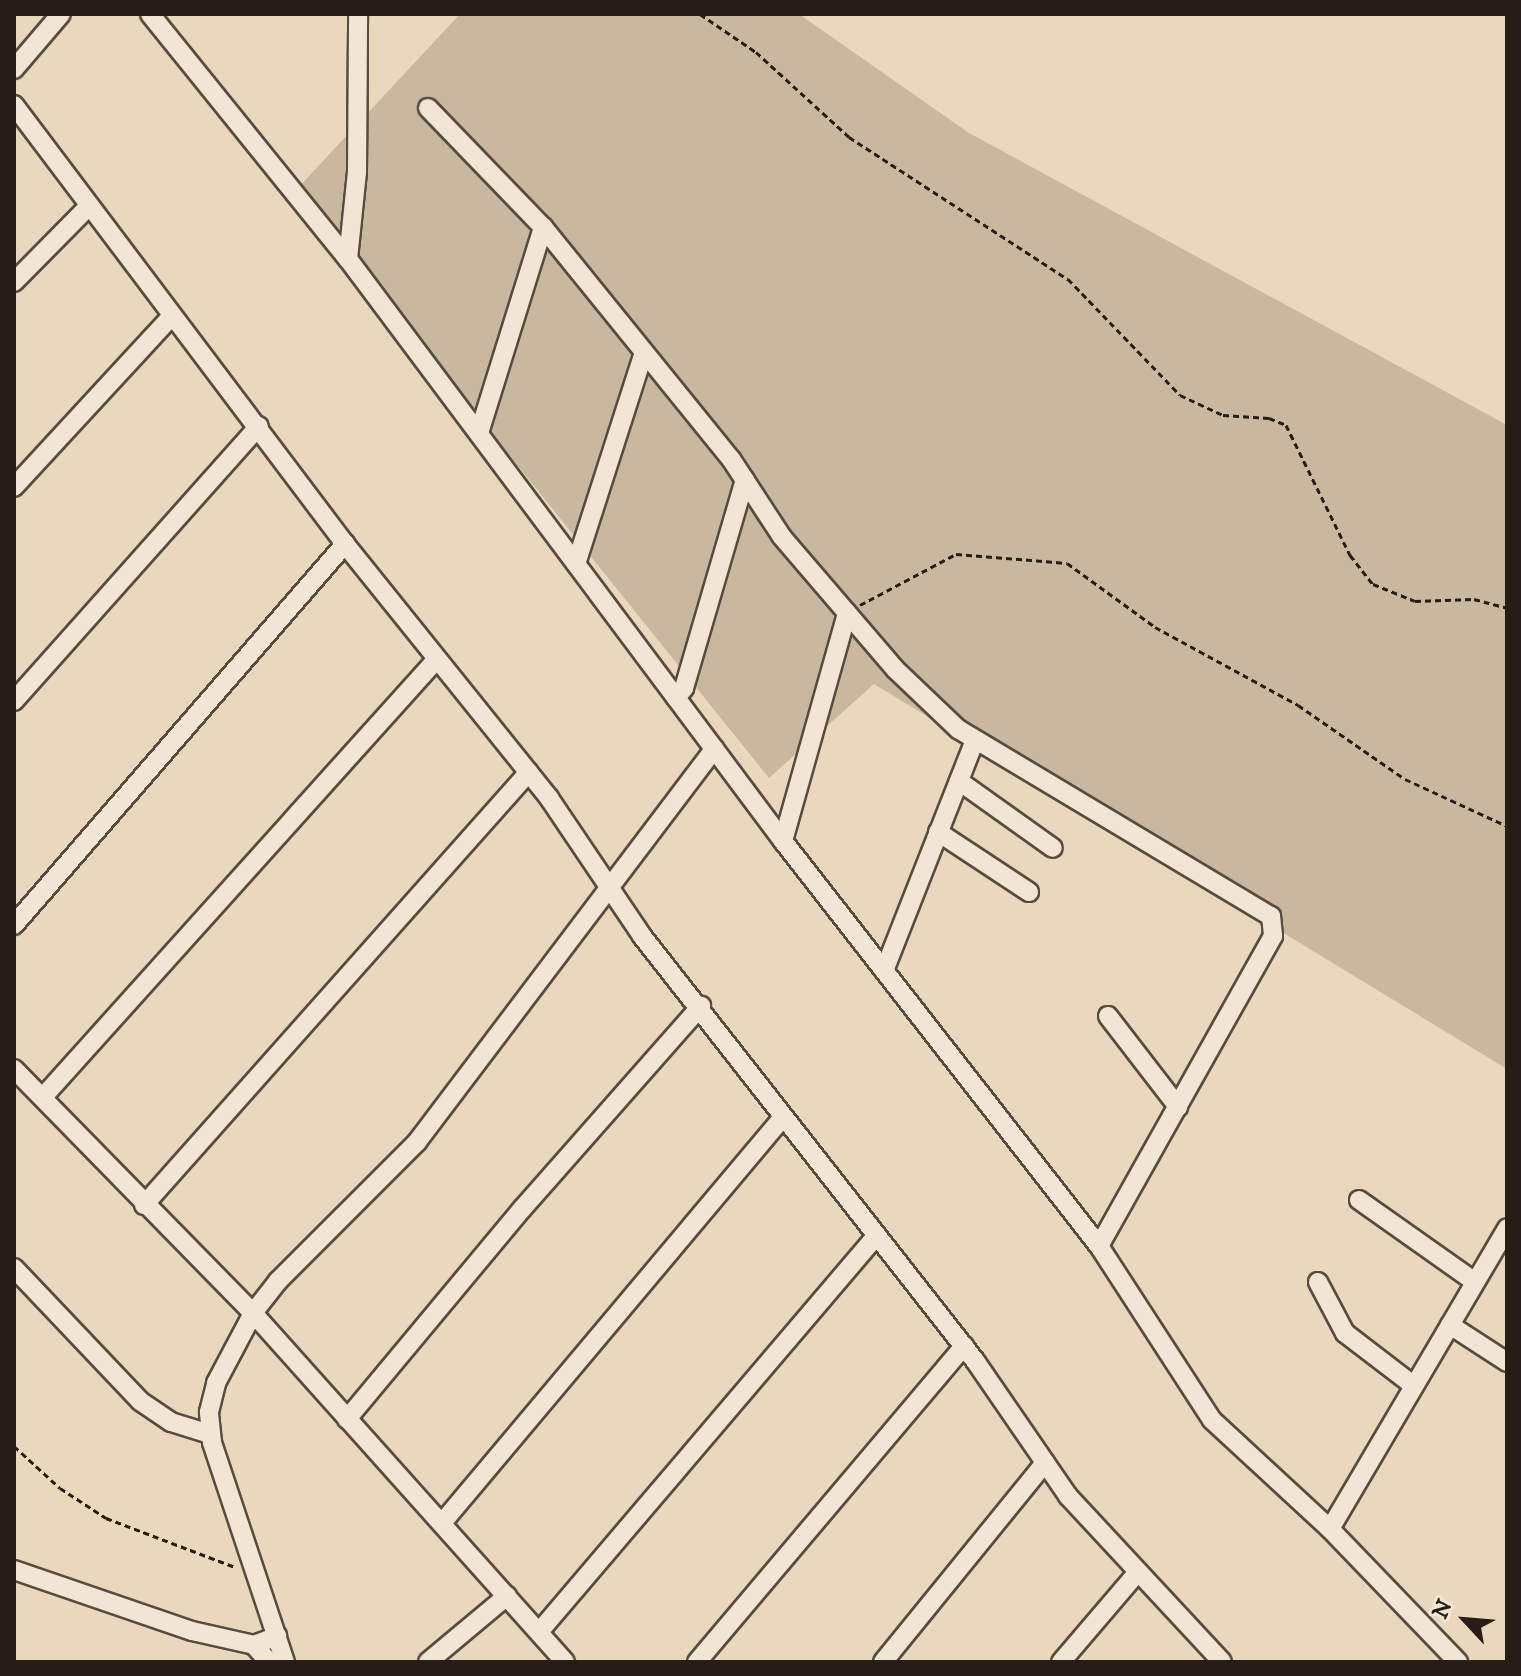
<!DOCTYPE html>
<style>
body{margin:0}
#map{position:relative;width:1521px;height:1676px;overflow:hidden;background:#e9d8bc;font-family:"IM FELL DW Pica",serif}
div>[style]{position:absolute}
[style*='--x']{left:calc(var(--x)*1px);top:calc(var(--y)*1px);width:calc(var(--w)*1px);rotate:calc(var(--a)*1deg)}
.green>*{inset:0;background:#c8b8a0}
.path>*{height:3px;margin-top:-1.5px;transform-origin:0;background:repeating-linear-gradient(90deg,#281c16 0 6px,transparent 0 10px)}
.roads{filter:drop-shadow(2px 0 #584b40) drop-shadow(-2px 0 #584b40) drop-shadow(0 2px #584b40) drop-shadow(0 -2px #584b40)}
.minor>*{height:18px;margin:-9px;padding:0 9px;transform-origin:9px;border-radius:9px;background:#f1e6d3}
span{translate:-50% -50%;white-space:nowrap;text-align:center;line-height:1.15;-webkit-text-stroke:6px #f1e6d3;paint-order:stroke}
.frame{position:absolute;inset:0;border:16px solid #281c16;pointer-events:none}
.north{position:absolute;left:1425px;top:1580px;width:80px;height:80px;-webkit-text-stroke:6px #f1e6d3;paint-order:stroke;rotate:296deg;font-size:22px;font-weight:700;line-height:32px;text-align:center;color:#281c16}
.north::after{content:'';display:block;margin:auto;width:28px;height:36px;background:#281c16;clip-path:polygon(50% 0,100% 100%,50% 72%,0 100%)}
</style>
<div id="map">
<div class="green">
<i style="clip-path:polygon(460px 14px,799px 14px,969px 133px,1507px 425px,1507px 1069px,874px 684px,769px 778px,296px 190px)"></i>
</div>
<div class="path">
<i style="--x:700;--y:14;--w:68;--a:34.2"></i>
<i style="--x:756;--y:52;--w:126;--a:42.4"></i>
<i style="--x:849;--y:137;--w:261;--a:33"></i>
<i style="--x:1068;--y:279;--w:161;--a:46"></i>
<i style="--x:1180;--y:395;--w:47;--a:24.9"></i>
<i style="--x:1223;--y:415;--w:46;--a:3.7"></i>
<i style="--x:1269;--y:418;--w:18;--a:22"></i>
<i style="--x:1286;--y:425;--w:145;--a:63.8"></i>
<i style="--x:1350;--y:555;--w:37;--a:52"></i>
<i style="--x:1373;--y:584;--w:45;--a:22"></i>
<i style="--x:1415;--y:601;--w:59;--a:-1.9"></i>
<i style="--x:1474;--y:599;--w:34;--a:15"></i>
<i style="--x:860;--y:605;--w:109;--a:-28"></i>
<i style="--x:956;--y:554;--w:111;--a:4.6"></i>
<i style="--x:1067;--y:563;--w:109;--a:36"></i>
<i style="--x:1155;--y:627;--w:163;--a:28.6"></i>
<i style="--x:1298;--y:705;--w:130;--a:34.7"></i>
<i style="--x:1405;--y:779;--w:112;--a:24.7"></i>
<i style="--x:14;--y:1446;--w:62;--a:42.4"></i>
<i style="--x:60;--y:1488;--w:55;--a:33.1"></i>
<i style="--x:106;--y:1518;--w:138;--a:20.8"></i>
</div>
<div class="roads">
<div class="minor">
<i style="--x:150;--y:14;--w:315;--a:51.1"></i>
<i style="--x:348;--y:259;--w:727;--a:53.22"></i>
<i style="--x:783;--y:841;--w:514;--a:52.04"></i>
<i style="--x:1099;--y:1246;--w:207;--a:57"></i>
<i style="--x:1212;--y:1420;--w:161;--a:42.7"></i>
<i style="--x:1330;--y:1529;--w:185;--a:46.1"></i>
<i style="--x:14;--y:69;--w:72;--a:-49.5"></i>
<i style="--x:14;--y:105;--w:550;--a:52.98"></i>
<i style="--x:345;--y:544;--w:326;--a:51.2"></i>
<i style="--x:549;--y:798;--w:166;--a:56"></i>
<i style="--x:642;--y:936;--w:541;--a:51.9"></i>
<i style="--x:976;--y:1362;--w:163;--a:55.5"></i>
<i style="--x:1068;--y:1496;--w:226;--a:47.1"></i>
<i style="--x:428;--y:108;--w:165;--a:46"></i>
<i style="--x:543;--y:227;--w:299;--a:51"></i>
<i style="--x:731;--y:459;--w:93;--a:56.8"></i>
<i style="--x:782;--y:537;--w:175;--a:49.4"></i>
<i style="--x:896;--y:670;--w:86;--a:43.6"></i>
<i style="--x:958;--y:729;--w:365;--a:30.9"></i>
<i style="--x:1271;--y:916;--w:20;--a:84"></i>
<i style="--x:1273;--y:936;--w:355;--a:119.3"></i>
<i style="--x:348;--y:259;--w:87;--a:-84.1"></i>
<i style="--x:357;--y:172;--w:158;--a:-89.6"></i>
<i style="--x:14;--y:282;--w:107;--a:-45.4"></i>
<i style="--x:479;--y:433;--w:216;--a:-72.7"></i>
<i style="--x:14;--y:487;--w:231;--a:-47.3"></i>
<i style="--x:576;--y:564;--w:219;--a:-72.2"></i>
<i style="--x:676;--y:698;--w:13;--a:-51"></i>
<i style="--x:684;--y:688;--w:217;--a:-73.7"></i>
<i style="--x:14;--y:701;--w:368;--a:-48.3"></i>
<i style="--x:959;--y:781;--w:115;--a:35.5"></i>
<i style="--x:938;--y:832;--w:109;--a:33.4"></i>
<i style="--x:783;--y:841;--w:237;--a:-74.3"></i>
<i style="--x:14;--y:925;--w:505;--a:-49.02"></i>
<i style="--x:884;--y:971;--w:248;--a:-68.5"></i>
<i style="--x:1108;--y:1016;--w:115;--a:52.4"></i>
<i style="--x:14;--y:1069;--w:342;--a:45.6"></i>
<i style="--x:253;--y:1313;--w:468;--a:48.2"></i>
<i style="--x:43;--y:1097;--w:588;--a:-48.03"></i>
<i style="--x:1359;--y:1200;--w:141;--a:35.2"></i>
<i style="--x:144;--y:1205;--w:579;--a:-48.36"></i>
<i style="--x:14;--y:1268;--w:183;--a:46.5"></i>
<i style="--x:140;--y:1401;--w:37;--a:34"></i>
<i style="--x:171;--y:1422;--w:41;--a:17.1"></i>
<i style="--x:1318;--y:1282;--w:58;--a:62.1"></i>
<i style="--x:1345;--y:1333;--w:87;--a:37.5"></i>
<i style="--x:1450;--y:1325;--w:68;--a:33"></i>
<i style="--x:347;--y:1419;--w:273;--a:-50.2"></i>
<i style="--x:522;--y:1209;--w:271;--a:-48.6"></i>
<i style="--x:442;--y:1523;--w:530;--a:-49.97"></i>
<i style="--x:1330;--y:1529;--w:349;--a:-59.5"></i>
<i style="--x:14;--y:1570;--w:188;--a:18.9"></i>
<i style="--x:192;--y:1631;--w:64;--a:12.7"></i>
<i style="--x:254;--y:1645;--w:25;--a:-21"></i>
<i style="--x:539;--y:1632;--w:521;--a:-49.59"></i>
<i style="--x:254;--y:1645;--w:23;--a:49"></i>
<i style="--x:285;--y:1662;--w:232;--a:-108.4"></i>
<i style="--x:212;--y:1442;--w:30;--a:-96"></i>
<i style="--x:209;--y:1412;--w:30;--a:-76"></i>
<i style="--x:216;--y:1383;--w:79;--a:-62.1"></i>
<i style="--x:253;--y:1313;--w:41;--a:-52"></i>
<i style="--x:278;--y:1281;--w:197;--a:-45"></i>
<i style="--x:417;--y:1142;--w:493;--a:-52.9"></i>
<i style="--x:428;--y:1662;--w:103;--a:-39.9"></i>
<i style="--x:697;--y:1662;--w:414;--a:-49.8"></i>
<i style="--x:883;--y:1662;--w:257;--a:-50.9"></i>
<i style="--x:1061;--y:1662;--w:118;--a:-49.5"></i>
</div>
</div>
<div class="frame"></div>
<div class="north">N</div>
</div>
